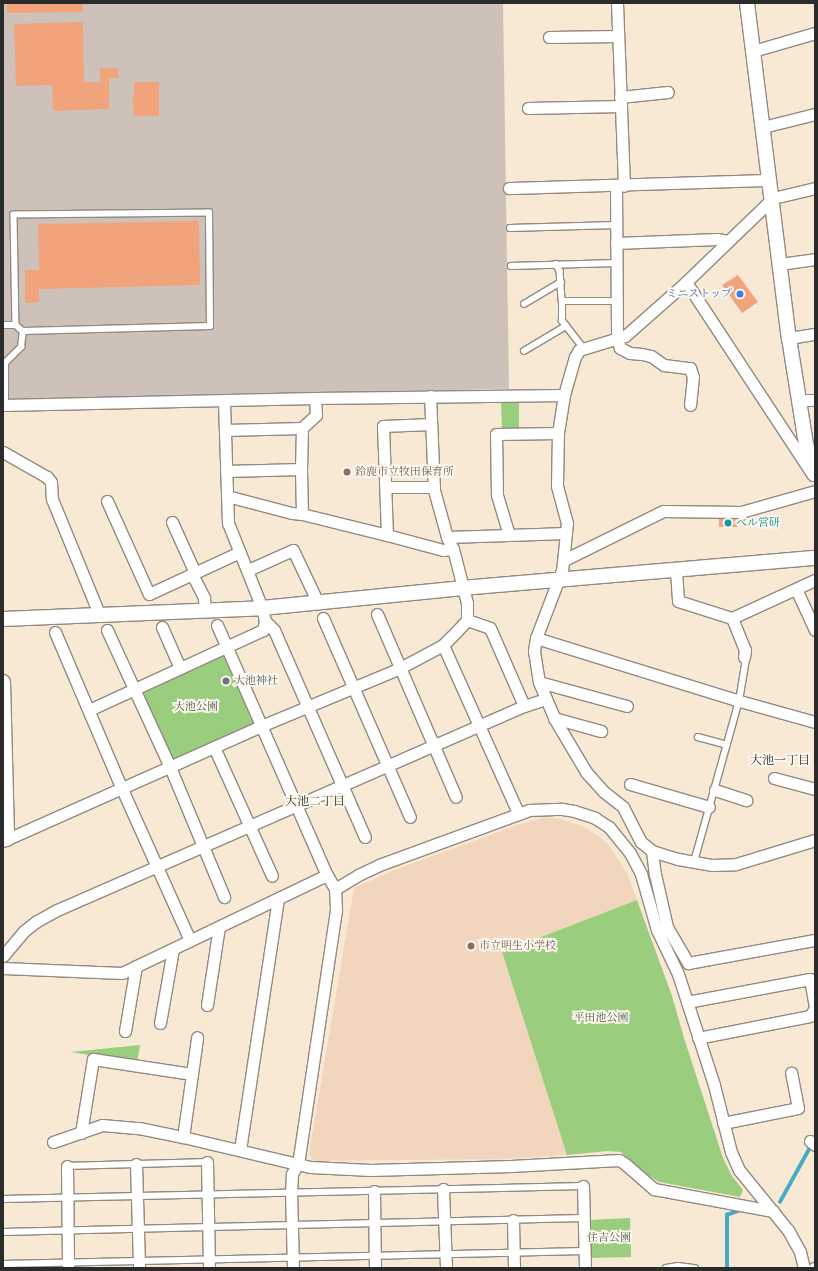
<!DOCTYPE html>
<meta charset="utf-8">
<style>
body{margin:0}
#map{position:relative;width:818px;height:1271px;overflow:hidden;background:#f7e9d4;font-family:"IM FELL Great Primer","Noto Serif JP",serif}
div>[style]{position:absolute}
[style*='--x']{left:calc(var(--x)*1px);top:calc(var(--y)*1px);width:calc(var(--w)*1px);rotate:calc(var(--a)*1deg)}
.built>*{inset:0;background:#f1d5bd}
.industrial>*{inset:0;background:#cec1ba}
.green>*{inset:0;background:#9acd7d}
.stream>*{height:3.5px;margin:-1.75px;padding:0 1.75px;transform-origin:1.75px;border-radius:1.75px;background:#47abc6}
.building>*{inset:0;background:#f1a47c}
.roads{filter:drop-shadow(1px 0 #918a80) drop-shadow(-1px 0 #918a80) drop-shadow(0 1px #918a80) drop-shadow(0 -1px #918a80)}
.service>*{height:5.5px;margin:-2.75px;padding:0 2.75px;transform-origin:2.75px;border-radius:2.75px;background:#fff}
.minor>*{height:11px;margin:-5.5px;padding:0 5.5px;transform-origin:5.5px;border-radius:5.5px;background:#fff}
.tertiary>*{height:14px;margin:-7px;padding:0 7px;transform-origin:7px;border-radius:7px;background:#fff}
.dots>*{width:11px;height:11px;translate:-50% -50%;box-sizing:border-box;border:2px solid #fbf7ec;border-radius:50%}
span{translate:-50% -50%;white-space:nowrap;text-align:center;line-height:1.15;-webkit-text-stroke:4px #fbf7ec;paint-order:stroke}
.shop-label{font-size:11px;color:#366cbe}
.right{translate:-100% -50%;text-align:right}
.education-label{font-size:11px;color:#785e54}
.left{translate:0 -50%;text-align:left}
.culture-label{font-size:11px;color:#0d838f}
.worship-label{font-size:11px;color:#5b616d}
.park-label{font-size:11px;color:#4c5c44}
.neighbourhood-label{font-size:12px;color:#2b2b2b}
.frame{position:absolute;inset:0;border:4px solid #2b2b2b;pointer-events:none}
</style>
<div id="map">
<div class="built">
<i style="clip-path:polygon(543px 818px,561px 819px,585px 827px,607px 843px,627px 873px,637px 900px,502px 952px,567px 1155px,502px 1159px,314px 1161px,309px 1154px,354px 888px,392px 871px,523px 823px)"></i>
</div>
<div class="industrial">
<i style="clip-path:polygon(3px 3px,503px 3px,509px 389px,3px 399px)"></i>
</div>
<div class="green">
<i style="clip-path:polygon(501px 400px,519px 400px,519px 428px,502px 428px)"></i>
<i style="clip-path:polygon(223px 652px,257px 723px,173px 760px,169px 757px,140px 690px)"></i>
<i style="clip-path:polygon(637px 900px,672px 996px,684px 1038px,723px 1158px,732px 1176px,743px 1190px,740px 1197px,659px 1182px,643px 1172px,621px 1152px,608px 1151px,567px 1155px,502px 952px)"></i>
<i style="clip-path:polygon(140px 1045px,137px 1063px,71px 1052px)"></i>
<i style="clip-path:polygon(630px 1218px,631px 1257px,588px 1258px,587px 1220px)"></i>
</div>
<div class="stream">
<i style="--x:780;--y:1202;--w:66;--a:-61.1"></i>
<i style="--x:727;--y:1268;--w:53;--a:-90"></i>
<i style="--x:727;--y:1215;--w:15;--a:-20"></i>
</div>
<div class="building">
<i style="clip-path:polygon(7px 3px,83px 3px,83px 12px,7px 13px)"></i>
<i style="clip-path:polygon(83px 22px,84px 82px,100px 82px,100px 68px,118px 68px,119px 78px,109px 78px,109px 109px,53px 111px,52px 85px,16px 86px,14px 24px)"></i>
<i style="clip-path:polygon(134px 82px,159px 82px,159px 116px,134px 116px,132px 96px,134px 96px)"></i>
<i style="clip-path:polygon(199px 221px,200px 285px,39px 289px,39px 302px,25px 303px,25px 270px,39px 270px,38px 224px)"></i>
<i style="clip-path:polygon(738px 275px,758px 302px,742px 313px,722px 285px)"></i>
<i style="clip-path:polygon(719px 519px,737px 519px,737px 527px,719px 527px)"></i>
</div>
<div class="roads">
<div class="service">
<i style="--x:510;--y:228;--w:106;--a:-1.6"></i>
<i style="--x:556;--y:264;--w:8;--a:60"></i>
<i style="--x:560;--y:271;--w:30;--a:86"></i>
<i style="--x:511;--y:266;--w:105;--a:-1.6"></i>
<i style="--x:524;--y:304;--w:43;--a:-30.7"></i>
<i style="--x:3;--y:325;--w:13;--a:0"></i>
<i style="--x:16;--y:325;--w:9;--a:41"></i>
<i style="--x:23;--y:331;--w:187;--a:-1.5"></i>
<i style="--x:210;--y:326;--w:113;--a:-90.5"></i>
<i style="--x:209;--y:213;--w:195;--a:179.4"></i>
<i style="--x:14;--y:215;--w:110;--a:89"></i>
<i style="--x:583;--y:348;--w:34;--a:-128"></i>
<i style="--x:562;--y:321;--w:20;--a:-90"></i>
<i style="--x:562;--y:301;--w:55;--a:0"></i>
<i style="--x:524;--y:351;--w:49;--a:-30.8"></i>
<i style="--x:5;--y:405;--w:42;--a:-90"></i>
<i style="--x:5;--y:363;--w:23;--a:-45"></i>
<i style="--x:21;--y:347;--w:16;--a:-83"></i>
<i style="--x:698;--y:737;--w:30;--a:15"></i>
<i style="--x:694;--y:862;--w:167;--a:-74.4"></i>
<i style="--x:739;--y:701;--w:43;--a:-80.5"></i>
<i style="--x:746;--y:659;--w:3;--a:-135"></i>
<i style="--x:67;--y:1166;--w:140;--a:-1.6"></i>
<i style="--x:3;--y:1199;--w:580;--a:-1.28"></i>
<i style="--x:3;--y:1232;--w:580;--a:-1.38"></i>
<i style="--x:3;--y:1264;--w:581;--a:-1.28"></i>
<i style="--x:666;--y:1268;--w:12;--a:-9"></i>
<i style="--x:678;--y:1266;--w:17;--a:7"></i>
</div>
<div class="minor">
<i style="--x:617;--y:3;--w:183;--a:87.8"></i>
<i style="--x:549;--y:37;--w:69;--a:-0.8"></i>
<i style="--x:753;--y:51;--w:65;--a:-16.2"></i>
<i style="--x:620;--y:97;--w:48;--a:-5.9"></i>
<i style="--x:528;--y:108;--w:93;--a:-1.2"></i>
<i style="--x:763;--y:127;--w:54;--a:-14"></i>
<i style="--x:616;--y:186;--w:153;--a:89.6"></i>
<i style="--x:617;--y:339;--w:9;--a:72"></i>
<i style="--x:620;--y:348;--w:11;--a:27"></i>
<i style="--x:630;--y:353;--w:12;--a:5"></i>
<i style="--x:642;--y:354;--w:9;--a:13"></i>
<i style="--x:651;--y:356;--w:16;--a:35"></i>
<i style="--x:664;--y:365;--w:26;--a:7"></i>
<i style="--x:690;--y:368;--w:9;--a:72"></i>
<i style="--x:693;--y:377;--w:28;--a:96"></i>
<i style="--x:509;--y:188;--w:260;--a:-1.8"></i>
<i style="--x:616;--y:243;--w:101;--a:-2.3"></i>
<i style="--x:717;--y:239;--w:11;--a:10"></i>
<i style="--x:780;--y:264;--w:35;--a:-8"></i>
<i style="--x:686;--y:282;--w:231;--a:56.7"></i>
<i style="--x:789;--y:338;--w:26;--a:-9"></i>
<i style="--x:798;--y:400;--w:17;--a:0"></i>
<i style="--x:3;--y:405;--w:312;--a:-1.3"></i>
<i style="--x:315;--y:398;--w:249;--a:-0.7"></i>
<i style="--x:564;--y:395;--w:40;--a:-74"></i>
<i style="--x:575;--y:357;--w:8;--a:-60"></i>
<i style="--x:579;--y:350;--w:48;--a:-16.9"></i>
<i style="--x:625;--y:336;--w:81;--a:-41.5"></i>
<i style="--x:686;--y:282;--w:121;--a:-44"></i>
<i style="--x:773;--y:198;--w:43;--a:-13.4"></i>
<i style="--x:225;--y:430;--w:77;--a:-1.5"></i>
<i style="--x:302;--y:428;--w:19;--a:-43"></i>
<i style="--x:316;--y:415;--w:17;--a:-93"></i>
<i style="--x:558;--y:433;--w:53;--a:91.1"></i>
<i style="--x:557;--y:486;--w:38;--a:75"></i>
<i style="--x:567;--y:523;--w:10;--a:96"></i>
<i style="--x:3;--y:452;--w:51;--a:29.6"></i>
<i style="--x:47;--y:477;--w:6;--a:51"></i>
<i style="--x:51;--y:482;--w:17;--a:87"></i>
<i style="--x:52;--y:499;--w:126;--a:67.7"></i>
<i style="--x:226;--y:471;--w:75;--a:-1.5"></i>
<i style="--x:301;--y:469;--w:41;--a:-88.6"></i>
<i style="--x:386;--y:487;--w:48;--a:0"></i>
<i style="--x:227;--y:496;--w:67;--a:14.7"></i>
<i style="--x:292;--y:513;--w:10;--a:6"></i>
<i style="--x:302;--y:514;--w:45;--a:-91.3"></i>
<i style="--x:107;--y:501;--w:102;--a:65.7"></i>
<i style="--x:149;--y:594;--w:100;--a:-24.8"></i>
<i style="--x:302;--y:514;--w:88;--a:13.9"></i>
<i style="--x:387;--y:535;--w:109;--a:-92.1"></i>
<i style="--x:383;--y:426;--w:48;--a:-2.4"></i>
<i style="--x:172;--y:522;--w:56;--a:65.7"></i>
<i style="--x:387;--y:535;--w:58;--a:15"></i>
<i style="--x:443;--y:550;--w:10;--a:-6"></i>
<i style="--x:509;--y:535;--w:57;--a:-2"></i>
<i style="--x:566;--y:533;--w:37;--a:96"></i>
<i style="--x:562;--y:570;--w:73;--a:110.9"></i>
<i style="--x:536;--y:638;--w:13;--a:99"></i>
<i style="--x:534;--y:651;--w:31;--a:81"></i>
<i style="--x:539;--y:682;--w:39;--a:67"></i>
<i style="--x:554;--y:718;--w:63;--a:59.3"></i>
<i style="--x:586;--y:772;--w:27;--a:48"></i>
<i style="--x:604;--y:792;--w:24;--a:38"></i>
<i style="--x:623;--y:807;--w:39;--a:63"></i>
<i style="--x:641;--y:842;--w:14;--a:39"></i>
<i style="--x:652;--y:851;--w:27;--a:17"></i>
<i style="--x:678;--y:859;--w:35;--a:10"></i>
<i style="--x:712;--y:865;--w:24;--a:-2"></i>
<i style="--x:736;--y:864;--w:83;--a:-16.9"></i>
<i style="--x:447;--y:537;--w:62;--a:-1.8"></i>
<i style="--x:509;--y:535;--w:42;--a:-106.7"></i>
<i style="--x:497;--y:495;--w:61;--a:-90.9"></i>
<i style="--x:496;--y:434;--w:62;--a:-0.9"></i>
<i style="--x:558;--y:433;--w:38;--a:-81"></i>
<i style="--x:564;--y:560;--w:110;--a:-26.3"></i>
<i style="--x:663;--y:511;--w:78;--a:0.7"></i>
<i style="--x:741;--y:512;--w:77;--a:-15.8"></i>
<i style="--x:248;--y:570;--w:49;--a:-24"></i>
<i style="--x:293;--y:550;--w:59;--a:64.7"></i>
<i style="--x:676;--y:571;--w:30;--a:86"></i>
<i style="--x:678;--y:601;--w:57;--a:17.5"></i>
<i style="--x:732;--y:618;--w:35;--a:68"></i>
<i style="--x:745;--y:650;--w:7;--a:98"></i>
<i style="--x:192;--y:574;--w:27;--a:63"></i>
<i style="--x:204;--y:598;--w:13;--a:86"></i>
<i style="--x:796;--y:589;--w:45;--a:65.1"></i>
<i style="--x:377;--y:614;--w:199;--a:66.7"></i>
<i style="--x:323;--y:618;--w:217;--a:66.4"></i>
<i style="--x:732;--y:618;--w:91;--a:-24.6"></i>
<i style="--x:467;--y:620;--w:24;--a:19"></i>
<i style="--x:490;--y:628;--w:85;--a:66.4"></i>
<i style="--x:265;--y:621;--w:13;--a:45"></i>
<i style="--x:274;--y:630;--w:226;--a:66.3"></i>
<i style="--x:217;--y:625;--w:273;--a:66.3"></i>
<i style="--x:162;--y:627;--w:45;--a:66.3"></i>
<i style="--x:107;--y:630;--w:151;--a:65.3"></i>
<i style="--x:170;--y:767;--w:141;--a:67.4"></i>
<i style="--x:55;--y:632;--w:171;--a:66.9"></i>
<i style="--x:122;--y:789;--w:166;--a:65.8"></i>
<i style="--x:536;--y:638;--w:209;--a:17.2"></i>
<i style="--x:736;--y:700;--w:82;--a:15.6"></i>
<i style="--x:443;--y:645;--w:184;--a:65.9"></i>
<i style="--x:539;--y:682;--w:91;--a:15.3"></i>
<i style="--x:89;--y:710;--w:192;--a:-24.7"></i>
<i style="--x:263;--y:630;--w:9;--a:-77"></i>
<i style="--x:265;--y:621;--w:13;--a:-103"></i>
<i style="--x:262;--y:608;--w:92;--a:-111.8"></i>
<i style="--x:228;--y:523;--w:123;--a:-91.9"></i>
<i style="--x:554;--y:718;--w:49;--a:15.5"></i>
<i style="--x:214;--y:747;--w:141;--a:65.8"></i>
<i style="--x:774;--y:778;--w:42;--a:15"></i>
<i style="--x:630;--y:784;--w:82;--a:16.2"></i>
<i style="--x:715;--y:790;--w:33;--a:18"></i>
<i style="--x:3;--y:841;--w:282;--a:-24"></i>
<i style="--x:261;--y:726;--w:151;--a:-22.6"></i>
<i style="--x:400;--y:668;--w:49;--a:-28.1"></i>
<i style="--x:443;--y:645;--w:17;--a:-45"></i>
<i style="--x:455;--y:633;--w:18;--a:-47"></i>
<i style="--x:467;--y:620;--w:17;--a:-90"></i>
<i style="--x:467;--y:603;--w:56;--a:-104.5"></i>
<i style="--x:453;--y:549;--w:13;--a:-117"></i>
<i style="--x:447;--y:537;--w:49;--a:-105.5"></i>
<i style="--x:434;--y:490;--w:94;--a:-92.4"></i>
<i style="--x:652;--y:851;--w:23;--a:83"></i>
<i style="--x:655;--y:874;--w:54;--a:77.2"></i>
<i style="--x:667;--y:927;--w:6;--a:162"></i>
<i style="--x:335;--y:889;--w:27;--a:-31"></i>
<i style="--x:358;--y:875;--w:23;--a:-25"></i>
<i style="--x:379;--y:865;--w:160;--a:-20.1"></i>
<i style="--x:529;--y:810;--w:33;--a:-2"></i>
<i style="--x:562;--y:809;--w:12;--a:9"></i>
<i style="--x:574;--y:811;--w:22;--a:18"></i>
<i style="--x:595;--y:818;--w:17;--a:33"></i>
<i style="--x:609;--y:827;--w:33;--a:51"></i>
<i style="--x:630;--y:853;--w:24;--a:62"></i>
<i style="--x:641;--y:874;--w:58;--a:74.1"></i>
<i style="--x:657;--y:930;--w:49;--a:64.5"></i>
<i style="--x:678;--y:974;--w:117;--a:72"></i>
<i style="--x:714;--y:1085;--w:69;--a:75.8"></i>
<i style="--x:731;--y:1152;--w:20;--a:66"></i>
<i style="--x:739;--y:1170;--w:77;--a:50.8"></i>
<i style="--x:788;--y:1230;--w:25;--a:61"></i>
<i style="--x:800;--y:1252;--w:16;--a:76"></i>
<i style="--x:667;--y:927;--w:42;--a:59.7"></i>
<i style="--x:688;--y:963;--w:129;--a:-10.3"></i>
<i style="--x:3;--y:956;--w:33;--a:-50"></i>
<i style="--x:24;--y:931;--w:16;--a:-38"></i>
<i style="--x:37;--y:921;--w:23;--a:-29"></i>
<i style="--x:57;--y:910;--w:510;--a:-23.6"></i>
<i style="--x:524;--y:706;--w:22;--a:-18"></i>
<i style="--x:3;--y:968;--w:119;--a:2.4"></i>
<i style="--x:122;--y:973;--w:227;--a:-25.6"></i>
<i style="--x:327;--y:875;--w:16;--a:60"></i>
<i style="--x:335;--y:889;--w:21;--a:87"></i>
<i style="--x:336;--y:910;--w:256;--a:98.5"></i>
<i style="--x:298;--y:1163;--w:13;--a:119"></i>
<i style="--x:292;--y:1174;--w:17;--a:93"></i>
<i style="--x:291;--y:1191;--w:77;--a:88.5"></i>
<i style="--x:687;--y:1002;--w:125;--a:-10.6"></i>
<i style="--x:810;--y:979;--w:29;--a:80"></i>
<i style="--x:815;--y:1008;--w:9;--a:122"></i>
<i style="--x:810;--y:1016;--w:114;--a:168.9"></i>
<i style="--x:207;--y:1005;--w:79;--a:-81.3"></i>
<i style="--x:160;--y:1023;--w:75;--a:-80"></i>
<i style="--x:125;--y:1031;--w:66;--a:-80.4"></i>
<i style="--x:192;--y:1074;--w:37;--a:-82"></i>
<i style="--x:723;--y:1123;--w:76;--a:-11.3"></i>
<i style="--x:798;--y:1108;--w:36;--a:-101"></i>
<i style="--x:81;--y:1133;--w:75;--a:-80.8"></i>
<i style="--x:93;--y:1059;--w:100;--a:8.6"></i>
<i style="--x:192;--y:1074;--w:64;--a:98.1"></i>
<i style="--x:810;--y:1141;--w:6;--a:39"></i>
<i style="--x:53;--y:1142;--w:52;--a:-19.1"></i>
<i style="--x:102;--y:1125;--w:37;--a:5"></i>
<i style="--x:139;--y:1128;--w:45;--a:11.6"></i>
<i style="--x:183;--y:1137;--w:130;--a:13.3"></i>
<i style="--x:310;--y:1167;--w:61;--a:2.8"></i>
<i style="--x:371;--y:1170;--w:140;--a:-1.6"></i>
<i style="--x:511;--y:1166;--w:108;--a:-3.2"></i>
<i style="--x:619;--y:1160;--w:6;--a:31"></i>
<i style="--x:624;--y:1163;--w:40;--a:41"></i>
<i style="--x:654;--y:1189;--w:121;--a:10.5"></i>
<i style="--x:240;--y:1150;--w:254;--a:-81.4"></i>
<i style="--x:207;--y:1162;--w:106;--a:88.9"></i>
<i style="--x:136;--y:1164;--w:104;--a:88.3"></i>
<i style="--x:67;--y:1166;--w:102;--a:89.4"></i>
<i style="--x:583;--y:1186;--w:82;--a:88.6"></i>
<i style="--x:443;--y:1189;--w:79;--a:87.8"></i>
<i style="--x:374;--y:1191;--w:77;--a:89.3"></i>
<i style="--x:513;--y:1220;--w:48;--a:88.8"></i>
<i style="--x:814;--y:1268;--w:1;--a:0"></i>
</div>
<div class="tertiary">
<i style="--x:747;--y:3;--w:338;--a:82.9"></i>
<i style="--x:789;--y:338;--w:107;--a:80.9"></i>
<i style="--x:806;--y:444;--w:30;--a:73"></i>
<i style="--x:3;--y:619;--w:259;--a:-2.4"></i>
<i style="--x:262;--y:608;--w:202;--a:-5.7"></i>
<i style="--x:463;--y:588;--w:353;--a:-4.9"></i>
<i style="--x:3;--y:682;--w:157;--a:88.5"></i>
</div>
</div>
<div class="dots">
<i style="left:740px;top:294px;background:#3f7fe0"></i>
<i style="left:347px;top:472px;background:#8d6e63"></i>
<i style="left:728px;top:523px;background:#0f9aa8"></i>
<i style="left:226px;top:681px;background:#6b7280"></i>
<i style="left:471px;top:946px;background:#8d6e63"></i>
</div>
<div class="shop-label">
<span class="right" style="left:732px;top:294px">ミニストップ</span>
</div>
<div class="education-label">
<span class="left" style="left:355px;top:472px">鈴鹿市立牧田保育所</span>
<span class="left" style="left:479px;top:946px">市立明生小学校</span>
</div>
<div class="culture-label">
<span class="left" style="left:736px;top:523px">べル営研</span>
</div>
<div class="worship-label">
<span class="left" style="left:234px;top:681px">大池神社</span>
</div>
<div class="park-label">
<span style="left:196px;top:707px">大池公園</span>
<span style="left:601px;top:1018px">平田池公園</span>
<span style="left:609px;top:1238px">住吉公園</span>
</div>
<div class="neighbourhood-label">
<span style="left:780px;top:761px">大池一丁目</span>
<span style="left:315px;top:802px">大池二丁目</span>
</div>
<div class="frame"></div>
</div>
